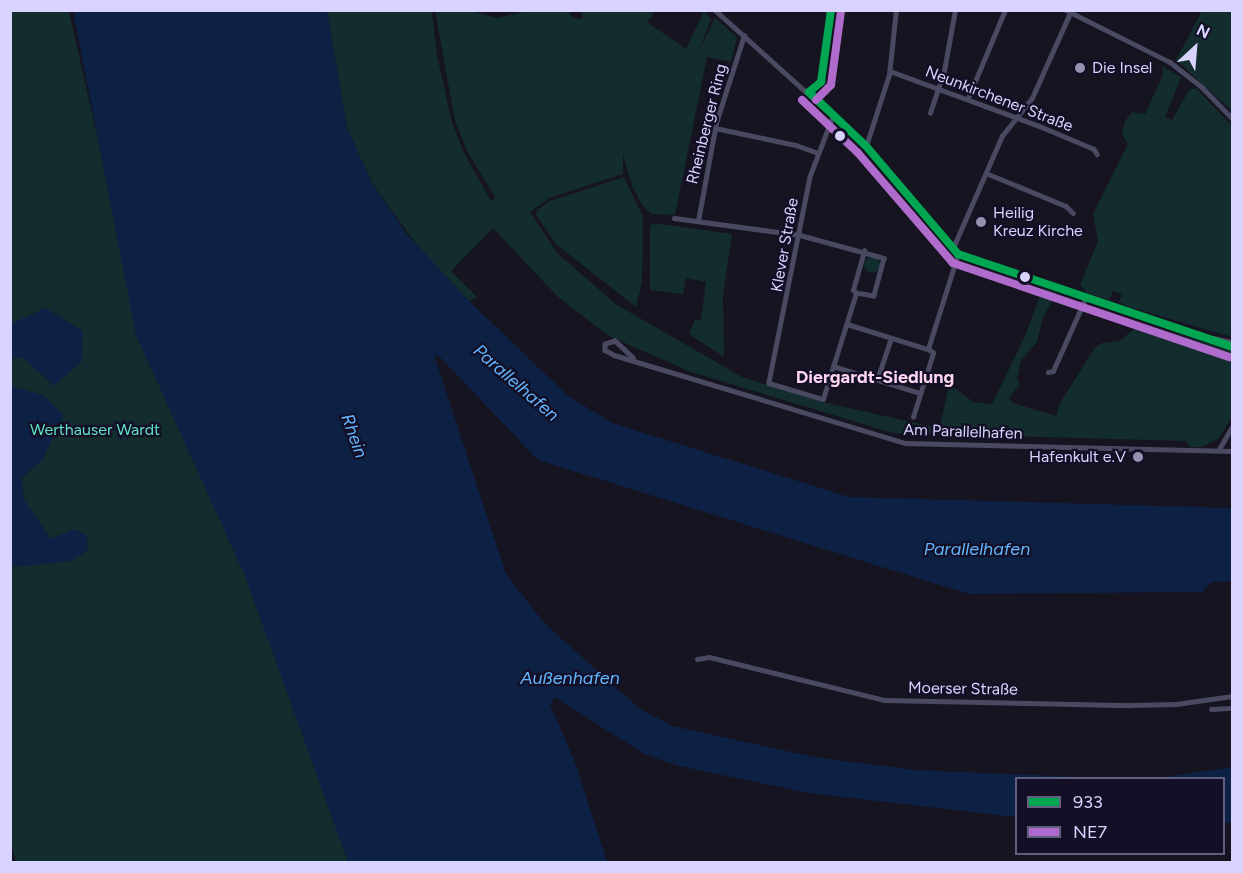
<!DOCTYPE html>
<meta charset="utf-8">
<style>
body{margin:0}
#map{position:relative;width:1243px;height:873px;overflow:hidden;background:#161421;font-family:Figtree,sans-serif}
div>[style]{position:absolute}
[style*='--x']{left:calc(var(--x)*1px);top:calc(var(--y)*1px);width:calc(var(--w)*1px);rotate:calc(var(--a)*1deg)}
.green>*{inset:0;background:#132c2d}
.round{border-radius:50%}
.water>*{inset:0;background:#0d2144}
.minor>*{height:4.5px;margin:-2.25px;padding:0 2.25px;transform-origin:2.25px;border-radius:2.25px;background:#4a4962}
.tertiary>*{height:5px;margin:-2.5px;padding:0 2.5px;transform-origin:2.5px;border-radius:2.5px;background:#4a4962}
.bus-1>*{height:8px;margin:-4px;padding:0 4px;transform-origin:4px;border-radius:4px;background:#00a651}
.bus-2>*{height:8px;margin:-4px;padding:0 4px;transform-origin:4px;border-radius:4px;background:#b06ccc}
.dots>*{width:16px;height:16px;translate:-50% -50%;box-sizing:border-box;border:3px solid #130f26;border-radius:50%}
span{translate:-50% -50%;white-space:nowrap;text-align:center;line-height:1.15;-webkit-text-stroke:4.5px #130f26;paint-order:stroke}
.poi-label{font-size:16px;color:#d9d4ff}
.left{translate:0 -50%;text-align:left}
.right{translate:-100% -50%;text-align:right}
.street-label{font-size:16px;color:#d9d4ff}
.park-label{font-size:16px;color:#5fe0c0}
.neighbourhood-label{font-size:18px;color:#ffd6f0;font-weight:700}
.water-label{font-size:18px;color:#62b6ff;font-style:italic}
.frame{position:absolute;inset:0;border:12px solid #d9d4ff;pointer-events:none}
.legend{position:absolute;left:1015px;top:777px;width:210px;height:78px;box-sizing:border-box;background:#130f26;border:2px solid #625e7d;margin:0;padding:8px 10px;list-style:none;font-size:18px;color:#d9d4ff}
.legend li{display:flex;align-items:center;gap:12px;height:30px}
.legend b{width:30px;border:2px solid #625e7d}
.north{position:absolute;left:1165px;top:18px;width:60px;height:60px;-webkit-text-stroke:4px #130f26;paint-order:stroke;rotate:26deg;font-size:16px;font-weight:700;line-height:24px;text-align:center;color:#d9d4ff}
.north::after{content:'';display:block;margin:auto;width:21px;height:27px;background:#d9d4ff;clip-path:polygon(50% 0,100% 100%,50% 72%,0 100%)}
</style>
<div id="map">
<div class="green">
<i style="clip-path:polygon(10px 11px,69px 11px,108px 185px,353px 862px,16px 862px,10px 840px)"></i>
<i style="clip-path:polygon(327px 11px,432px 11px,437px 56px,452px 122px,464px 153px,491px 201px,495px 197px,467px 151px,455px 121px,435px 11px,471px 11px,497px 18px,528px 11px,568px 11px,573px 18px,583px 19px,581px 11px,655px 11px,647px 22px,686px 49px,704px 11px,711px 19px,698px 53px,715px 18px,737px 37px,731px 62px,707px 57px,675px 215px,652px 214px,643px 206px,632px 186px,623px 154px,623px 174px,549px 198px,530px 212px,558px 254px,617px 305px,742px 377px,822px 402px,929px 426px,941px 422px,948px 389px,955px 388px,973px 402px,992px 404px,1025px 336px,1043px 288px,1057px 293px,1043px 317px,1037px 342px,1021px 360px,1017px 379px,1020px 384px,1009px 398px,1013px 403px,1056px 416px,1060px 403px,1094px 349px,1102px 343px,1119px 341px,1137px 327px,1156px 328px,1232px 351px,1232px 417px,1218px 439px,1202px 447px,1190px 447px,1186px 441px,893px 433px,691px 372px,609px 336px,558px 297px,493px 228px,451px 271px,477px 297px,469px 301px,424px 255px,372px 183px,347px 128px)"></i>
<i style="clip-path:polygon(1202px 11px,1232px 11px,1232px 111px,1176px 60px)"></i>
<i style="clip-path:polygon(1162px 66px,1181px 77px,1165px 117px,1172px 120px,1189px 90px,1196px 88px,1232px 126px,1232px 337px,1129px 307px,1119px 302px,1122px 295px,1113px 291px,1109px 300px,1087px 293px,1080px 285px,1098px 241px,1093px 214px,1128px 144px,1122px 134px,1125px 121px,1132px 112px,1145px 114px,1163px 75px)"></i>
<i style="clip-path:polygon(624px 177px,643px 217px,642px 282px,636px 307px,557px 245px,536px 215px,537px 210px,550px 201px)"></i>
<i style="clip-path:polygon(654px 223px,732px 234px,723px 295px,724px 357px,689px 334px,695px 320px,701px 320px,706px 282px,686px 278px,683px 294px,650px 290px,650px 226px)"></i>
<i class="round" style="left:864px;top:257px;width:16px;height:16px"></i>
</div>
<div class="water">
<i style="clip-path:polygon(73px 11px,327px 11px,347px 128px,372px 183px,406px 233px,469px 301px,567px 395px,612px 423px,849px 497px,1232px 508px,1232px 581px,1211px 582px,1202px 592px,969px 594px,538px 460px,439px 356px,434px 355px,506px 574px,544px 623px,640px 709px,672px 726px,814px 757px,915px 770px,1101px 778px,1016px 778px,1016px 817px,808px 793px,679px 766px,644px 754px,555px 697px,550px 704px,576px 765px,607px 862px,348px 862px,245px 576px,136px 335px)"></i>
<i style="clip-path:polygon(45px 308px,83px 331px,82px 361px,54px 386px,22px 357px,11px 359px,11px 324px)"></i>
<i style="clip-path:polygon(10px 386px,43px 395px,64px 415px,42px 460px,22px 478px,24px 500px,51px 539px,74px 529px,87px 536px,88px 550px,70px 561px,14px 567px,11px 561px)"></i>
<i style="clip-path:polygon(1232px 767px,1232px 823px,1224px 823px,1224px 778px,1158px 778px)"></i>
</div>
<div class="minor">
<i style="--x:715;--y:10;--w:203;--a:42"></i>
<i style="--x:866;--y:146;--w:142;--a:49.6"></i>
<i style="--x:958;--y:254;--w:289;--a:18.7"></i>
<i style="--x:1066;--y:10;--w:116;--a:26.6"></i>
<i style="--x:1170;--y:62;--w:41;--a:38"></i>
<i style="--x:1202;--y:87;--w:43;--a:45.9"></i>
<i style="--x:890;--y:71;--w:162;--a:20.2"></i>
<i style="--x:1042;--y:127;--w:56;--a:22.9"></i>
<i style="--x:1094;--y:149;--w:6;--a:59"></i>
<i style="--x:809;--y:92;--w:16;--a:-40"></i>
<i style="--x:821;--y:82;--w:73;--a:-82.1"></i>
<i style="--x:968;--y:98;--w:95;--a:-67.2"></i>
<i style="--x:930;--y:113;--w:44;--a:-71.6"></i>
<i style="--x:944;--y:71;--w:62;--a:-79.8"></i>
<i style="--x:834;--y:114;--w:67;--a:110.9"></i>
<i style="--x:810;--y:177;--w:210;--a:101.3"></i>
<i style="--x:769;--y:383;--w:56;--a:16.5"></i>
<i style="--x:823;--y:399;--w:111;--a:-72.7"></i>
<i style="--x:856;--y:293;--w:4;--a:-135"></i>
<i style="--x:853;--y:290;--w:41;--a:-74.2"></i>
<i style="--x:715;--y:128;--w:83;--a:11.9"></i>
<i style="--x:796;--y:145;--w:23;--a:20"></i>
<i style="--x:866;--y:146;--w:75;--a:-72.1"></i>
<i style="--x:889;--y:75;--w:65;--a:-83.9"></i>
<i style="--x:986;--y:173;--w:87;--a:22.4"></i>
<i style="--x:1066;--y:206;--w:10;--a:45"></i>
<i style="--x:674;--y:218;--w:127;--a:7.7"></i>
<i style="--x:800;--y:235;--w:87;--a:15.3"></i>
<i style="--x:884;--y:258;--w:39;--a:105"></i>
<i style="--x:874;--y:296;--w:18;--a:-171"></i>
<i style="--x:698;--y:221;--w:100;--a:-79.6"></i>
<i style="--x:716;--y:123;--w:92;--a:-72.3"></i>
<i style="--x:953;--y:248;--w:122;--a:-66.4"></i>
<i style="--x:1002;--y:136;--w:48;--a:-51.7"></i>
<i style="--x:1032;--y:98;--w:93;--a:-65.9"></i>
<i style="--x:847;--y:324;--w:85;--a:17.2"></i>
<i style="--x:1213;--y:338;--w:19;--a:12"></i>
<i style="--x:633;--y:358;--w:25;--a:-137"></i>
<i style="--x:615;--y:341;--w:10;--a:163"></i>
<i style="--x:605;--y:344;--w:6;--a:90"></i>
<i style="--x:605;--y:350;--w:10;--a:29"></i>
<i style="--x:614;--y:355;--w:305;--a:16.8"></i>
<i style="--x:906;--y:443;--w:326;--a:1.4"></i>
<i style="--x:833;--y:366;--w:91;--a:17.2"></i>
<i style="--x:1048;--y:372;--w:5;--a:-11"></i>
<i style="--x:1053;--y:371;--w:81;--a:-66"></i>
<i style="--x:877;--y:380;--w:44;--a:-71.6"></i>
<i style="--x:913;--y:417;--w:67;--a:-72.6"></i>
<i style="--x:933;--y:353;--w:6;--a:-141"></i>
<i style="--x:928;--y:349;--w:100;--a:-72.5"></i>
<i style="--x:1218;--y:451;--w:28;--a:-60"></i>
<i style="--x:1211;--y:709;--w:21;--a:-3"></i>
</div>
<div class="tertiary">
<i style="--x:697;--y:659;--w:12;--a:-9"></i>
<i style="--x:709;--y:657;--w:180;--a:13.8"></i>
<i style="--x:884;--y:700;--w:247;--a:1.2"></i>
<i style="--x:1131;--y:705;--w:45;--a:-1.3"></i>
<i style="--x:1176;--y:704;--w:57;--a:-8.1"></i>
</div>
<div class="bus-1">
<i style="--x:809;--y:92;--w:79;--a:43.5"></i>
<i style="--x:866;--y:146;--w:142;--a:49.6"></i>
<i style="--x:958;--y:254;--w:289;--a:18.7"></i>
<i style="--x:809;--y:92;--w:16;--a:-40"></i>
<i style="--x:821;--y:82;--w:73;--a:-82.1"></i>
</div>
<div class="bus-2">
<i style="--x:802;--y:100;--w:77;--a:43.4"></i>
<i style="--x:858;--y:153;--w:145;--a:49.2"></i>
<i style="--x:953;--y:263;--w:292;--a:18.8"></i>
<i style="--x:816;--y:100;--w:21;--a:-45"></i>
<i style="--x:831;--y:85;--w:75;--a:-82.3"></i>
</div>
<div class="dots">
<i style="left:1080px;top:68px;background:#9591b1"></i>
<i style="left:840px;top:136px;background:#d9d4ff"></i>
<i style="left:981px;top:222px;background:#9591b1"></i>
<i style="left:1025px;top:277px;background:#d9d4ff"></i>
<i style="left:1138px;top:457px;background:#9591b1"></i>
</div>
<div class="poi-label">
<span class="left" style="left:1092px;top:68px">Die Insel</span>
<span class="left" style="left:993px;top:222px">Heilig<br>Kreuz Kirche</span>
<span class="right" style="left:1126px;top:457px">Hafenkult e.V</span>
</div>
<div class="street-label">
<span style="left:999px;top:99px;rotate:21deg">Neunkirchener Straße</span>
<span style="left:707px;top:124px;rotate:-76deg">Rheinberger Ring</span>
<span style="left:785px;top:245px;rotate:-80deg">Klever Straße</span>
<span style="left:963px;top:432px;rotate:2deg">Am Parallelhafen</span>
<span style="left:963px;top:689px;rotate:1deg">Moerser Straße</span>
</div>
<div class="park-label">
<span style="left:95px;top:430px">Werthauser Wardt</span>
</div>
<div class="neighbourhood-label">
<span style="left:875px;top:377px">Diergardt-Siedlung</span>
</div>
<div class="water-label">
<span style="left:516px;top:383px;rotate:41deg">Parallelhafen</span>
<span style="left:354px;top:436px;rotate:70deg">Rhein</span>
<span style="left:977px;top:549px">Parallelhafen</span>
<span style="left:570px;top:678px">Außenhafen</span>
</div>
<div class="frame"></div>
<ul class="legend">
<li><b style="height:8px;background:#00a651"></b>933</li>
<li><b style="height:8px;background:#b06ccc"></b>NE7</li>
</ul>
<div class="north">N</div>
</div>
